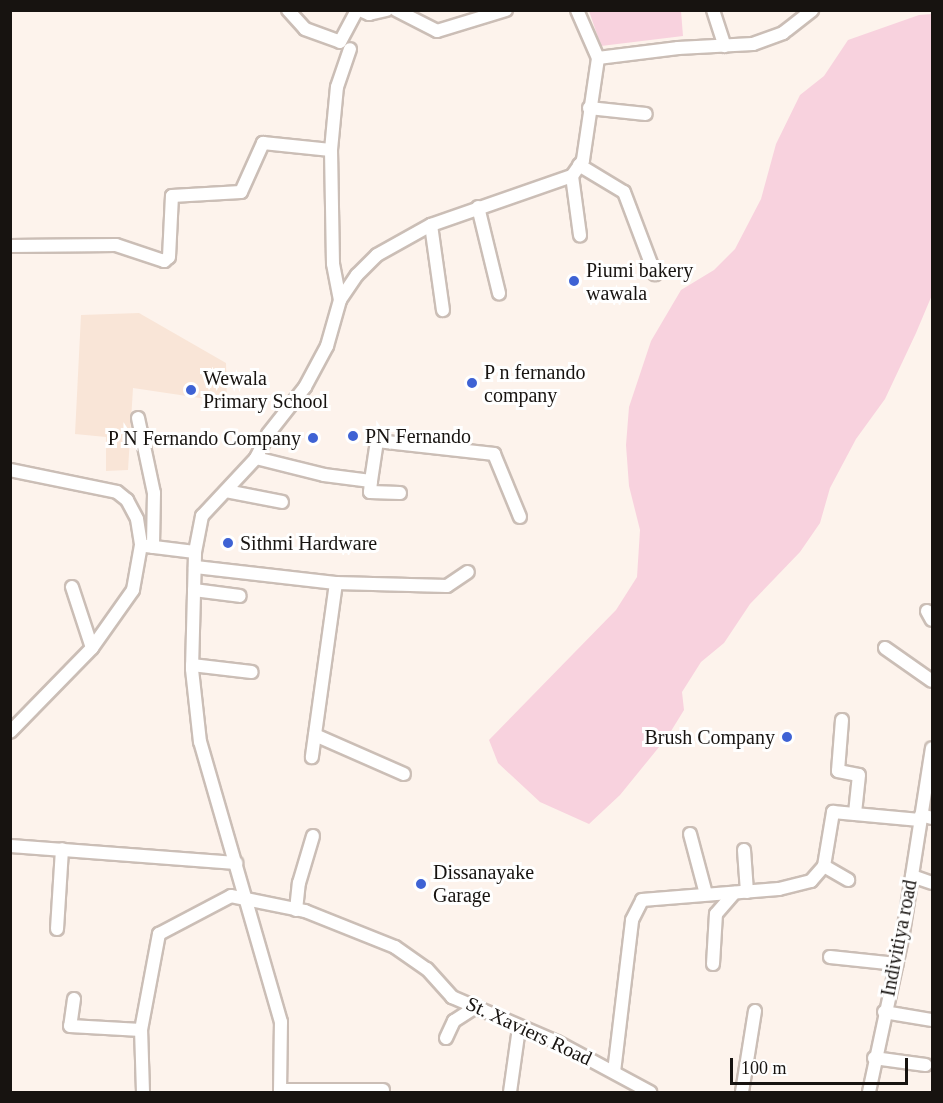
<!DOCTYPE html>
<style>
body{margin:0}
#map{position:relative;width:943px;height:1103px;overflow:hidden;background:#fdf3ec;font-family:Georgia,serif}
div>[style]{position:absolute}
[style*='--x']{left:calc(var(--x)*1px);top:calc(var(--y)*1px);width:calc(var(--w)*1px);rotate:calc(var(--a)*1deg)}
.built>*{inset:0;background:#f9e5d7}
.green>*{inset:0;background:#f8d2de}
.roads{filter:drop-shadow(2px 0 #cbbeb6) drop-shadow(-2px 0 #cbbeb6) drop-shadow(0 2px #cbbeb6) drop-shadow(0 -2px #cbbeb6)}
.street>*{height:12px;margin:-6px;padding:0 6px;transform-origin:6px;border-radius:6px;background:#fff}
.dots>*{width:16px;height:16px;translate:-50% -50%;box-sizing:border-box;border:3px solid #fff;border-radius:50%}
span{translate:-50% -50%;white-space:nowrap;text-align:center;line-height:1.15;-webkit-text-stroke:6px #fff;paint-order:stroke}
.poi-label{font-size:20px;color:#171310}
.left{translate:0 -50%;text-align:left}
.right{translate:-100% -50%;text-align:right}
.street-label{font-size:20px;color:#171310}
.frame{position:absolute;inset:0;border:12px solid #171310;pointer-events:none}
.scale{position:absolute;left:730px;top:1058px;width:178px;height:27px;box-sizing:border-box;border:3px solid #171310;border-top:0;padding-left:8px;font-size:18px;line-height:21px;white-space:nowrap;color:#171310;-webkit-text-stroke:4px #fff;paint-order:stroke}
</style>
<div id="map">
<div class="built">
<i style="clip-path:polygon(139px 313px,226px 363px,227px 402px,133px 388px,128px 470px,106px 471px,106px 437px,75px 434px,81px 315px)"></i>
</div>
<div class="green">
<i style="clip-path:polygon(589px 11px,681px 11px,683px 36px,601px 46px)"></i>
<i style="clip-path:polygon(932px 14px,932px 295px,916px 333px,885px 399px,856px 439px,830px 488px,820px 523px,800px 552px,750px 604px,724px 643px,701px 662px,682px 692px,684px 710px,668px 736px,620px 795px,589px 824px,540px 802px,498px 763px,489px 740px,616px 610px,637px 577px,640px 530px,629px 486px,626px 445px,629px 407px,651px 341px,681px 290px,714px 270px,735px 249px,761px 199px,776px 144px,800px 95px,824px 76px,848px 40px,919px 15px)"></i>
</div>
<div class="roads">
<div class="street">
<i style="--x:288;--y:10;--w:25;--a:48"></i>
<i style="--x:305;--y:29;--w:37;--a:20"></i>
<i style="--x:340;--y:42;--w:36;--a:-62"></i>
<i style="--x:360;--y:10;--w:10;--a:24"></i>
<i style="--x:369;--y:14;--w:18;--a:-13"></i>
<i style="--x:396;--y:10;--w:46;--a:27.1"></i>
<i style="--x:437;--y:31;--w:72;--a:-16.9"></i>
<i style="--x:577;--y:10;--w:52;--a:66.4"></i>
<i style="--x:713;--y:10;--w:38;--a:72"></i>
<i style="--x:598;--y:58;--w:81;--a:-7.1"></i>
<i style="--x:678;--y:48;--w:75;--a:-3.1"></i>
<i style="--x:753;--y:44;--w:32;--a:-20"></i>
<i style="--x:783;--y:33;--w:37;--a:-38"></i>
<i style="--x:589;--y:108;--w:57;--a:6"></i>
<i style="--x:579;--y:165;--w:52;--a:31"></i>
<i style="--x:624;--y:192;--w:88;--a:69.3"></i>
<i style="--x:572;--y:176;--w:60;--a:82.3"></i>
<i style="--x:478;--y:207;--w:89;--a:76.3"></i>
<i style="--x:431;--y:225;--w:86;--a:82"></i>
<i style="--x:10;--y:246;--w:106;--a:-0.5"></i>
<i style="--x:116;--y:245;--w:51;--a:18.4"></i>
<i style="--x:164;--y:261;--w:6;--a:-39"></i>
<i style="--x:169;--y:257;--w:61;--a:-87.2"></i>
<i style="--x:172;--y:196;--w:69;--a:-3.3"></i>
<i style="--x:241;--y:192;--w:54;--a:-65.8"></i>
<i style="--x:263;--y:143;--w:68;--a:5.9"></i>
<i style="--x:340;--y:300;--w:37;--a:-101"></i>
<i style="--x:333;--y:264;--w:114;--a:-91"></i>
<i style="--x:331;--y:150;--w:63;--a:-84.6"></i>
<i style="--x:337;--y:87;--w:40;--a:-71.1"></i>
<i style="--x:138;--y:418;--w:77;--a:78"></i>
<i style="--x:154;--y:493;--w:54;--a:91.1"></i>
<i style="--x:256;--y:458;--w:70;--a:14"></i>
<i style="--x:324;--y:475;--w:47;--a:7.3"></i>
<i style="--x:371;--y:481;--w:11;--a:95"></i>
<i style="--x:370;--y:492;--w:30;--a:2"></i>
<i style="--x:10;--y:470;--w:109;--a:11.6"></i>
<i style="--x:117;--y:492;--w:13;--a:39"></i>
<i style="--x:127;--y:500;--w:21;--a:62"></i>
<i style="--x:137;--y:519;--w:26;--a:81"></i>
<i style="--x:141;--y:545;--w:46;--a:100.1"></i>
<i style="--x:133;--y:590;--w:71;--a:125.3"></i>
<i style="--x:92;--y:648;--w:117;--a:134.3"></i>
<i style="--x:371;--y:481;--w:40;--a:-81.5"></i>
<i style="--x:377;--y:441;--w:118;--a:6.3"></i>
<i style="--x:494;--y:454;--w:68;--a:67.6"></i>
<i style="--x:226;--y:491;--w:57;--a:11.1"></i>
<i style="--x:146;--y:546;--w:49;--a:7"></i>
<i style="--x:195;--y:567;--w:142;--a:6.5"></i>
<i style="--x:336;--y:583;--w:176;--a:97.9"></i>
<i style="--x:336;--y:583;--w:111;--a:1.5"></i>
<i style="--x:447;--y:586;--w:25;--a:-34"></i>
<i style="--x:72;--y:587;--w:64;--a:71.8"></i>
<i style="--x:194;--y:590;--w:46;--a:7.4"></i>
<i style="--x:927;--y:611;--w:10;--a:61"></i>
<i style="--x:885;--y:648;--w:57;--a:35.1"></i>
<i style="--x:192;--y:665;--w:60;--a:6.7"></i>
<i style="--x:842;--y:720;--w:51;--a:94.5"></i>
<i style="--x:838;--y:771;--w:21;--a:11"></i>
<i style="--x:859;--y:775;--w:39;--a:96"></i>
<i style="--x:315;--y:735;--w:97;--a:23.7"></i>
<i style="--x:921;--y:815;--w:11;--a:15"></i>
<i style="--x:690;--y:834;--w:62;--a:75.1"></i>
<i style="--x:10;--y:846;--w:227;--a:4.3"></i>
<i style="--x:744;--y:850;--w:42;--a:85.9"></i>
<i style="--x:824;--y:866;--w:28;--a:30"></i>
<i style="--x:912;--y:876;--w:21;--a:19"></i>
<i style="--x:296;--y:910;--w:27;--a:-84"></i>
<i style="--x:299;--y:883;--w:49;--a:-73.4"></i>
<i style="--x:57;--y:929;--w:80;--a:-86.4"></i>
<i style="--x:830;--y:957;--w:67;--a:6"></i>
<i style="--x:713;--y:964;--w:50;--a:-86.6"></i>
<i style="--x:716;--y:914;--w:28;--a:-49"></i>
<i style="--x:74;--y:999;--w:27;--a:98"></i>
<i style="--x:70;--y:1026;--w:71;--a:3.2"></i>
<i style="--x:884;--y:1012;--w:49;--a:9.5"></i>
<i style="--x:446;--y:1038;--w:19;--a:-65"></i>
<i style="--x:454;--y:1021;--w:24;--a:-33"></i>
<i style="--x:874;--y:1058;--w:52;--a:7.7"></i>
<i style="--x:614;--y:1072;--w:153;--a:-83.2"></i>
<i style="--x:632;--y:920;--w:22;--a:-63"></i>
<i style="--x:642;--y:900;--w:137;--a:-4.6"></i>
<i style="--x:779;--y:889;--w:33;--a:-14"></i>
<i style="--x:811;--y:881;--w:20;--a:-49"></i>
<i style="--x:824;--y:866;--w:55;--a:-80.5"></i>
<i style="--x:833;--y:812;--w:87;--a:5.3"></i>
<i style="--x:280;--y:1090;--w:103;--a:0"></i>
<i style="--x:143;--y:1092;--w:62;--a:-91.8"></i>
<i style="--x:141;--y:1030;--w:98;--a:-79.4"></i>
<i style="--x:159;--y:934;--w:81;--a:-27.8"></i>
<i style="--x:231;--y:896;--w:76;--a:11.5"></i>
<i style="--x:305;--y:911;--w:97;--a:21.8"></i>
<i style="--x:395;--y:947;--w:39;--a:35"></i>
<i style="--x:427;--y:969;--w:38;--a:48"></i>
<i style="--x:452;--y:997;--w:114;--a:23.2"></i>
<i style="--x:557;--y:1042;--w:106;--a:28.3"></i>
<i style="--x:280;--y:1092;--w:70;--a:-89.2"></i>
<i style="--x:281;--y:1022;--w:291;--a:-106.1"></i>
<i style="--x:200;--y:742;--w:73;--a:-96.3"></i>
<i style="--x:192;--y:669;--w:117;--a:-88.5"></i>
<i style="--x:195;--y:552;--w:37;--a:-79"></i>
<i style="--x:202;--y:516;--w:79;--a:-47"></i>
<i style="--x:256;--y:458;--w:27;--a:-63"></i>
<i style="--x:268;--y:434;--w:60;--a:-51.8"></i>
<i style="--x:305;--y:387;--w:47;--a:-61.8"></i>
<i style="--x:327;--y:346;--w:48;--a:-74.2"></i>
<i style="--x:340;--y:300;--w:30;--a:-56"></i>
<i style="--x:357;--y:275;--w:28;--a:-45"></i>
<i style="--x:377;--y:255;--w:62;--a:-29.1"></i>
<i style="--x:431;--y:225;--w:149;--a:-19.2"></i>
<i style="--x:572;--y:176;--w:19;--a:-55"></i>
<i style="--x:583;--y:160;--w:103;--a:-81.6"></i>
<i style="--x:510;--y:1092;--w:65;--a:-82"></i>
<i style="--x:742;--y:1092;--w:82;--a:-80.9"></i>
<i style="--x:869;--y:1092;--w:163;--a:-77.9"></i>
<i style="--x:903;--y:933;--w:187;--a:-81.1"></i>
</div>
</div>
<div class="dots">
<i style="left:574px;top:281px;background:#3e62d4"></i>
<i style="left:472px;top:383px;background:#3e62d4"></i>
<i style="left:191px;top:390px;background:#3e62d4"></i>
<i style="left:353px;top:436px;background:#3e62d4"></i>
<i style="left:313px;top:438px;background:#3e62d4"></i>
<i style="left:228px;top:543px;background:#3e62d4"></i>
<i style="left:787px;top:737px;background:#3e62d4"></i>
<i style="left:421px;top:884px;background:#3e62d4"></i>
</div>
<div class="poi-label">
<span class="left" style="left:586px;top:282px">Piumi bakery<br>wawala</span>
<span class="left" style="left:484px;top:384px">P n fernando<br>company</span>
<span class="left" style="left:203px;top:390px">Wewala<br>Primary School</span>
<span class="left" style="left:365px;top:436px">PN Fernando</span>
<span class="right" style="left:301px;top:438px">P N Fernando Company</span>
<span class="left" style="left:240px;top:543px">Sithmi Hardware</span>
<span class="right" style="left:775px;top:737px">Brush Company</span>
<span class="left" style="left:433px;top:884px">Dissanayake<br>Garage</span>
</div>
<div class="street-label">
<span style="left:899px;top:938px;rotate:-79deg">Indivitiya road</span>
<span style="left:529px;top:1031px;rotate:25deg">St. Xaviers Road</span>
</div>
<div class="frame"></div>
<div class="scale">100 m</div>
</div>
